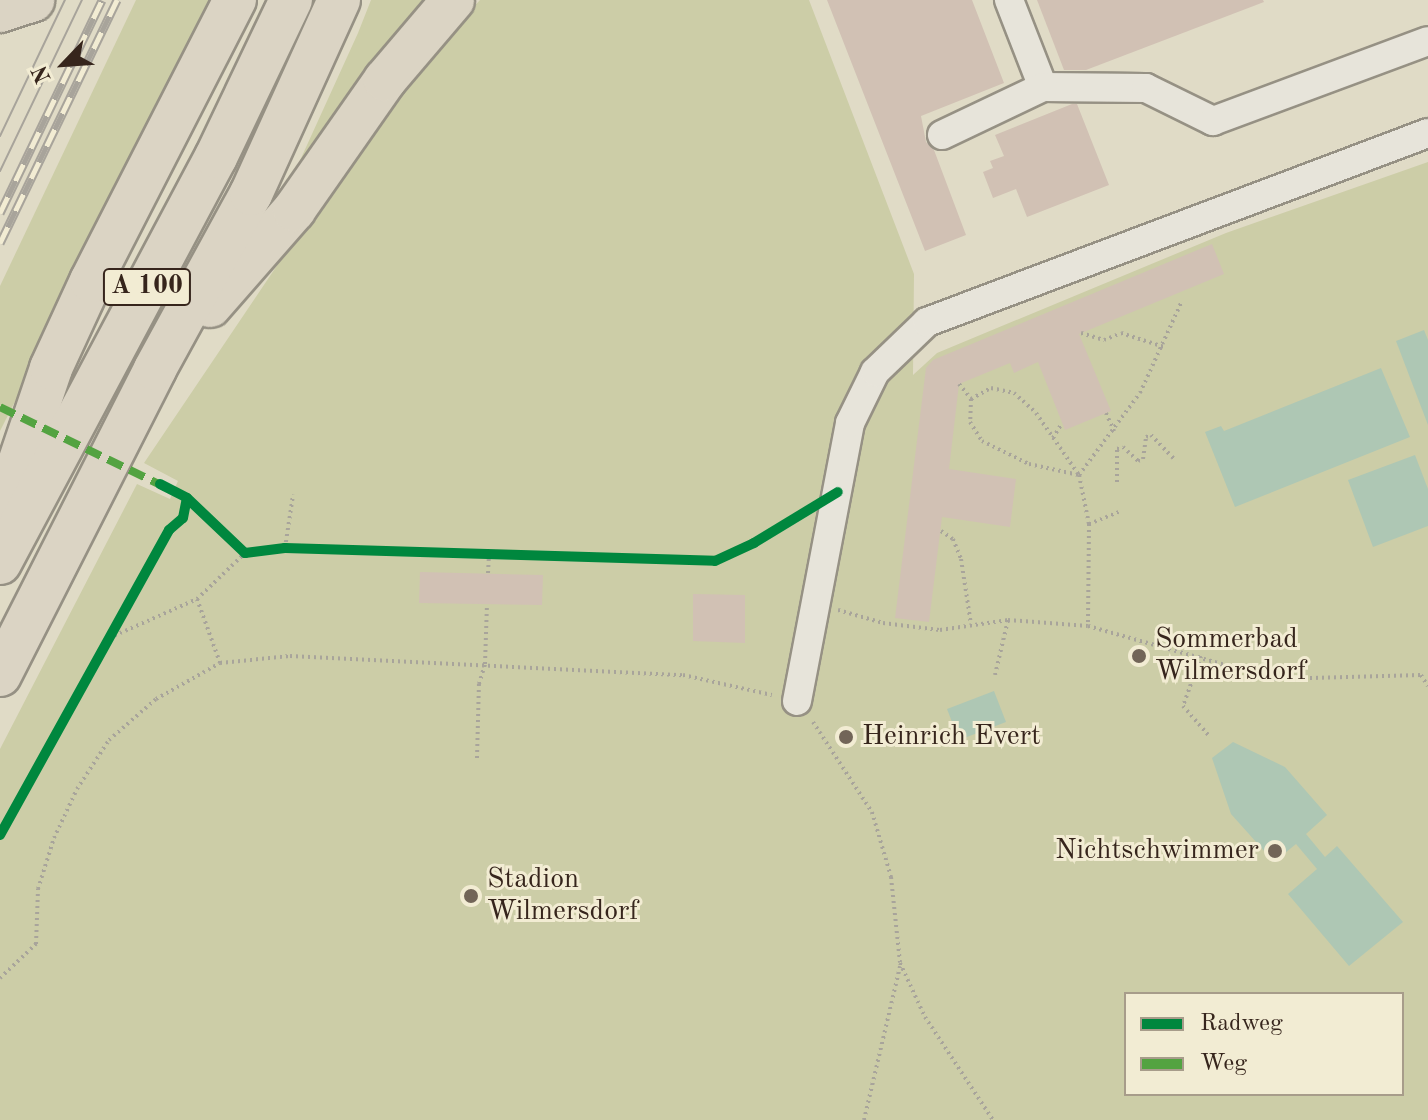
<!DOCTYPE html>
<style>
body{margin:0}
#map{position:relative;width:1428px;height:1120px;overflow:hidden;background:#e0dbc6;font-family:"Old Standard TT",serif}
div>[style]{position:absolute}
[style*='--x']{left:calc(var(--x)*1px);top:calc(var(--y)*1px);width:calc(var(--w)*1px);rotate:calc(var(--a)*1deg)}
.green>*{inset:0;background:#cccda7}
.water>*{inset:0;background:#aec7b4}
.building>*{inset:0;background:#d1c1b4}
.path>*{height:4px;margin-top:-2px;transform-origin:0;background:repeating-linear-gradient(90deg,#a8a49b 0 2px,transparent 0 6px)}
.roads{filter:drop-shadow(2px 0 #969184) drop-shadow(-2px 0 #969184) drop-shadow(0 2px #969184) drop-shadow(0 -2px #969184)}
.minor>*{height:28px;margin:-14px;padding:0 14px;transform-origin:14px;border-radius:14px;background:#e7e4da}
.highway>*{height:42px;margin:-21px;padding:0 21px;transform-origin:21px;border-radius:21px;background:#dbd4c4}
.tram>*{height:2px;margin:-1px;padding:0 1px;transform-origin:1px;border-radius:1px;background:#a8a49b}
.rail>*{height:9px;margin-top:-4.5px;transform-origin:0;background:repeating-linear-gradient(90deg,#f2ecd3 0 18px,#a8a49b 0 36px);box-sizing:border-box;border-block:2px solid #a8a49b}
.quiet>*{height:8px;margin-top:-4px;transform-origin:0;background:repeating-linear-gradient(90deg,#53a341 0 16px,transparent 0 24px)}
.cycleway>*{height:10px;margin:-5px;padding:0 5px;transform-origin:5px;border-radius:5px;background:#00873e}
.dots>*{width:22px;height:22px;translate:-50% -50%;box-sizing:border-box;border:4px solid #f2ecd3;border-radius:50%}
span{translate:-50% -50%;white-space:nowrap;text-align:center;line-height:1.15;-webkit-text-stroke:6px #f2ecd3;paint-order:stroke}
.shield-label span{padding:2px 6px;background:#f2ecd3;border:2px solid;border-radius:6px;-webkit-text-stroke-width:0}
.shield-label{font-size:26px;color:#36251c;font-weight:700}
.poi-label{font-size:28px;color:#36251c}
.left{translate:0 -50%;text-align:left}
.right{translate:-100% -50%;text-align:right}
.legend{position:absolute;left:1124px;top:992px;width:280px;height:104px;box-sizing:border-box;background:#f2ecd3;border:2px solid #a79c8a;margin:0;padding:10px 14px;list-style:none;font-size:24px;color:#36251c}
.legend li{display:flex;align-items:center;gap:16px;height:40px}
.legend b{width:40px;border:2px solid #a79c8a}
.north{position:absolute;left:24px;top:24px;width:80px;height:80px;-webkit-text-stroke:6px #f2ecd3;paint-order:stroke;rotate:245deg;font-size:22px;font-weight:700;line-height:32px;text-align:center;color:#36251c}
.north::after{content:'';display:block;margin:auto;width:28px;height:36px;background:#36251c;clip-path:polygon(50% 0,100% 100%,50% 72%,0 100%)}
</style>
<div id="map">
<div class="green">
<i style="clip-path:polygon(136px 0,219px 0,0 431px,0 286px)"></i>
<i style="clip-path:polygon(371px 0,428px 0,292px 178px,358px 33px)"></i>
<i style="clip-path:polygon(evenodd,480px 0,809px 0,914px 274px,913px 375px,937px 353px,1226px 233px,1428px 162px,1428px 1120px,0 1120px,0 749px,137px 484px,170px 499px,178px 481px,144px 463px,340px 172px,437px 47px,480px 0,1126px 994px,1402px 994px,1402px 1094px,1126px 1094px,1126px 994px)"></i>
</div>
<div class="water">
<i style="clip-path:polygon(1424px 330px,1428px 340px,1428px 425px,1396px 341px)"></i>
<i style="clip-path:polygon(1381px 368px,1410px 437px,1235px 507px,1205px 432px,1221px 426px,1224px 431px)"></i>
<i style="clip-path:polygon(1415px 455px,1428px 489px,1428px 526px,1373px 547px,1348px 480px)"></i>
<i style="clip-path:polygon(994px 691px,1006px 722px,959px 740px,947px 709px)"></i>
<i style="clip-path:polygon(1233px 742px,1285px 767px,1327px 815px,1306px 834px,1325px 857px,1337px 846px,1403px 922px,1349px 966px,1288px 894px,1317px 869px,1296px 844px,1274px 862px,1231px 814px,1212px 758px)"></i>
</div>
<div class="building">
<i style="clip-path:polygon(827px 0,972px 0,1004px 83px,921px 116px,926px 142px,934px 150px,966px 235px,925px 251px)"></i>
<i style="clip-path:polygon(1037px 0,1263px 0,1264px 2px,1086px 70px,1064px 70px)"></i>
<i style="clip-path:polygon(1072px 104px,1077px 104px,1109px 185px,1027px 217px,1016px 189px,993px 198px,983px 172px,993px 168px,990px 161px,1004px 156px,995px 135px)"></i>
<i style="clip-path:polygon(1212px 244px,1224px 274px,1079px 334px,1111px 411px,1065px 430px,1038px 362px,1014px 373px,1010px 363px,959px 384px,949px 469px,1016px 479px,1010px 527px,942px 517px,929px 622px,895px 618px,926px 368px,933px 360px)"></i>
<i style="clip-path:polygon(420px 572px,543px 575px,542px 605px,419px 603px)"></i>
<i style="clip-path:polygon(693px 594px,745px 595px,745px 643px,693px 641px)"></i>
</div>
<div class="path">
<i style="--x:1081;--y:333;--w:24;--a:17"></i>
<i style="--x:1104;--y:340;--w:18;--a:-22"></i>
<i style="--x:1121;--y:333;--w:45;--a:18"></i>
<i style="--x:959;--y:384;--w:19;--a:51"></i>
<i style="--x:971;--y:399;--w:23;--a:92"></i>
<i style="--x:970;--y:422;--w:22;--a:58"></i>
<i style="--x:982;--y:441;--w:52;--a:26.1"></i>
<i style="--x:1029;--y:464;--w:51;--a:12.4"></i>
<i style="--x:1079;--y:475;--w:102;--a:-53.4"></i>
<i style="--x:1140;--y:393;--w:101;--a:-65.5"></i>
<i style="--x:971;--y:399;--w:23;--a:-29"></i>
<i style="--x:991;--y:388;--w:24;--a:12"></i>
<i style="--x:1014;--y:393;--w:30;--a:42"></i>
<i style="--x:1036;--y:413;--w:75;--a:55.3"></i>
<i style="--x:1079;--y:475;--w:50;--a:78.5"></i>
<i style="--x:1089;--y:524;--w:102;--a:90.6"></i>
<i style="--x:1106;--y:413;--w:20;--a:66"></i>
<i style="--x:1053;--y:438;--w:17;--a:-59"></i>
<i style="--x:1117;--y:482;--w:33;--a:-90"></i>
<i style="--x:1117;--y:449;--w:6;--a:-18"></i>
<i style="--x:1123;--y:447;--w:21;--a:43"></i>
<i style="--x:1138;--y:461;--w:5;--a:-22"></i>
<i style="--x:1143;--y:459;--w:22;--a:-82"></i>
<i style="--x:1146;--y:437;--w:5;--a:-22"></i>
<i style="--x:1151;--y:435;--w:33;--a:46"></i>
<i style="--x:1089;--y:524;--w:32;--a:-22"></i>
<i style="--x:941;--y:531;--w:14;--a:34"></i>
<i style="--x:953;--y:539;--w:22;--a:68"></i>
<i style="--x:961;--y:559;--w:66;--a:81.3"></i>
<i style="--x:285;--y:548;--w:54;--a:-81.4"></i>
<i style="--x:488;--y:573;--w:19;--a:-87"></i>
<i style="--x:197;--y:599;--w:68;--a:70.2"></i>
<i style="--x:838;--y:610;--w:47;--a:16.1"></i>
<i style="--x:883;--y:623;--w:57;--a:7"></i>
<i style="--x:940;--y:630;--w:69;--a:-8.4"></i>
<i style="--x:1008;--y:620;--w:80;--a:4.3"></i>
<i style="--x:1088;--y:626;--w:193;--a:15.9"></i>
<i style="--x:1274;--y:679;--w:147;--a:-1.6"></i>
<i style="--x:1421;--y:675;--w:13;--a:58"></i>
<i style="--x:109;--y:638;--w:96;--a:-23.9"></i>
<i style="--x:197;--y:599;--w:66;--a:-43.8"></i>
<i style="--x:1201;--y:656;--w:53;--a:109.8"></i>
<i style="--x:1183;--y:706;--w:41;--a:48.9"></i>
<i style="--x:995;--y:675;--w:57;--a:-76.7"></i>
<i style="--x:813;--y:722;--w:108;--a:56.8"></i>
<i style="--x:872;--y:812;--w:68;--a:73.7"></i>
<i style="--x:891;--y:877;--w:86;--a:84"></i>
<i style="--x:900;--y:963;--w:60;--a:65.2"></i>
<i style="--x:925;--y:1017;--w:123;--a:56.6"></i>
<i style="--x:477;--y:758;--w:74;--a:-88.5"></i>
<i style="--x:479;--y:684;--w:21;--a:-73"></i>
<i style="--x:485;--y:664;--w:60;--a:-88.1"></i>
<i style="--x:0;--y:978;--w:50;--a:-43.4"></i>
<i style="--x:36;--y:944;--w:55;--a:-87.9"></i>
<i style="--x:38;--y:889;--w:53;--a:-72.6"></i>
<i style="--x:54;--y:838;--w:54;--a:-64.9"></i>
<i style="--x:77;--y:789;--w:59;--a:-56.9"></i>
<i style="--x:109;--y:740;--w:62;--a:-41.1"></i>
<i style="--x:156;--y:699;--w:73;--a:-29.4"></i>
<i style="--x:220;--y:663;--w:70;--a:-5.7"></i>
<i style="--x:290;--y:656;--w:393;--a:2.8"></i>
<i style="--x:683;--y:675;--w:91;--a:12.7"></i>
<i style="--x:864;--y:1120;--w:158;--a:-76.8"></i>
</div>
<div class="roads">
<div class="minor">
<i style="--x:1009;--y:0;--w:93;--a:68.7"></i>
<i style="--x:1043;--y:87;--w:103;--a:0.6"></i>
<i style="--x:1146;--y:88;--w:75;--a:26.2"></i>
<i style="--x:1213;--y:121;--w:229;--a:-20.4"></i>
<i style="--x:942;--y:135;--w:112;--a:-25.4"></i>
<i style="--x:797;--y:701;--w:283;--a:-79.2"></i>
<i style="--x:850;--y:423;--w:57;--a:-63.9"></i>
<i style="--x:875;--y:372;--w:72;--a:-43.9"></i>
<i style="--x:927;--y:322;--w:535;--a:-20.67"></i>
</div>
<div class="highway">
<i style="--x:0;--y:11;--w:35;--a:-18"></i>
<i style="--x:210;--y:306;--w:128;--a:-48.8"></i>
<i style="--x:294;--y:210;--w:159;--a:-55"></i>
<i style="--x:385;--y:80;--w:105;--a:-49.6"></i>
<i style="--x:0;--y:519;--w:159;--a:-71.3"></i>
<i style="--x:51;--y:368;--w:96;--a:-65.3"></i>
<i style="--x:91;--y:281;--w:316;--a:-62.9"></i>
<i style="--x:0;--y:563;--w:460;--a:-62"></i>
<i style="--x:216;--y:157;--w:174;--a:-64.5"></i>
<i style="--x:0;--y:675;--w:343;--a:-63.1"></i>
<i style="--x:155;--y:369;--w:200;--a:-61.3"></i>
<i style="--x:251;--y:194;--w:213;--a:-65.6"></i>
</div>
</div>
<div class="tram">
<i style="--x:0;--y:136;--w:151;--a:-64.5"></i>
<i style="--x:0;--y:171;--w:190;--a:-64.4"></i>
</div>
<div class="rail">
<i style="--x:0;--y:213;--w:236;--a:-64.4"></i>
<i style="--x:0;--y:243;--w:270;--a:-64.3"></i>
</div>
<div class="quiet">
<i style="--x:0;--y:407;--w:183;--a:25.9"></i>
</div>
<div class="cycleway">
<i style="--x:160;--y:484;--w:30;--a:27"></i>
<i style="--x:187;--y:498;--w:80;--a:43.5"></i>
<i style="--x:245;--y:553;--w:40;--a:-7.1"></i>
<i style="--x:285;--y:548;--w:430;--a:1.7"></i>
<i style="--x:715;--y:561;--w:43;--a:-24.8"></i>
<i style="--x:754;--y:543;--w:98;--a:-31.3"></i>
<i style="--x:0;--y:835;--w:349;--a:-61"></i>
<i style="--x:169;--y:530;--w:18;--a:-41"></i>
<i style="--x:183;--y:518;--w:20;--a:-79"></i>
</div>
<div class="dots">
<i style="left:1139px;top:656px;background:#726558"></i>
<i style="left:846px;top:737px;background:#726558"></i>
<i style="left:1275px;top:851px;background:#726558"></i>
<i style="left:471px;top:896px;background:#726558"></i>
</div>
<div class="shield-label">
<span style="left:147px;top:287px">A 100</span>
</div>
<div class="poi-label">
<span class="left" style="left:1155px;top:656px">Sommerbad<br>Wilmersdorf</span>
<span class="left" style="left:862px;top:737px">Heinrich Evert</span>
<span class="right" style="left:1259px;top:851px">Nichtschwimmer</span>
<span class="left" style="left:487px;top:896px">Stadion<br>Wilmersdorf</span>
</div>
<ul class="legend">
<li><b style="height:10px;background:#00873e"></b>Radweg</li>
<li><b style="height:10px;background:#53a341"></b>Weg</li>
</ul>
<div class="north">N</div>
</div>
